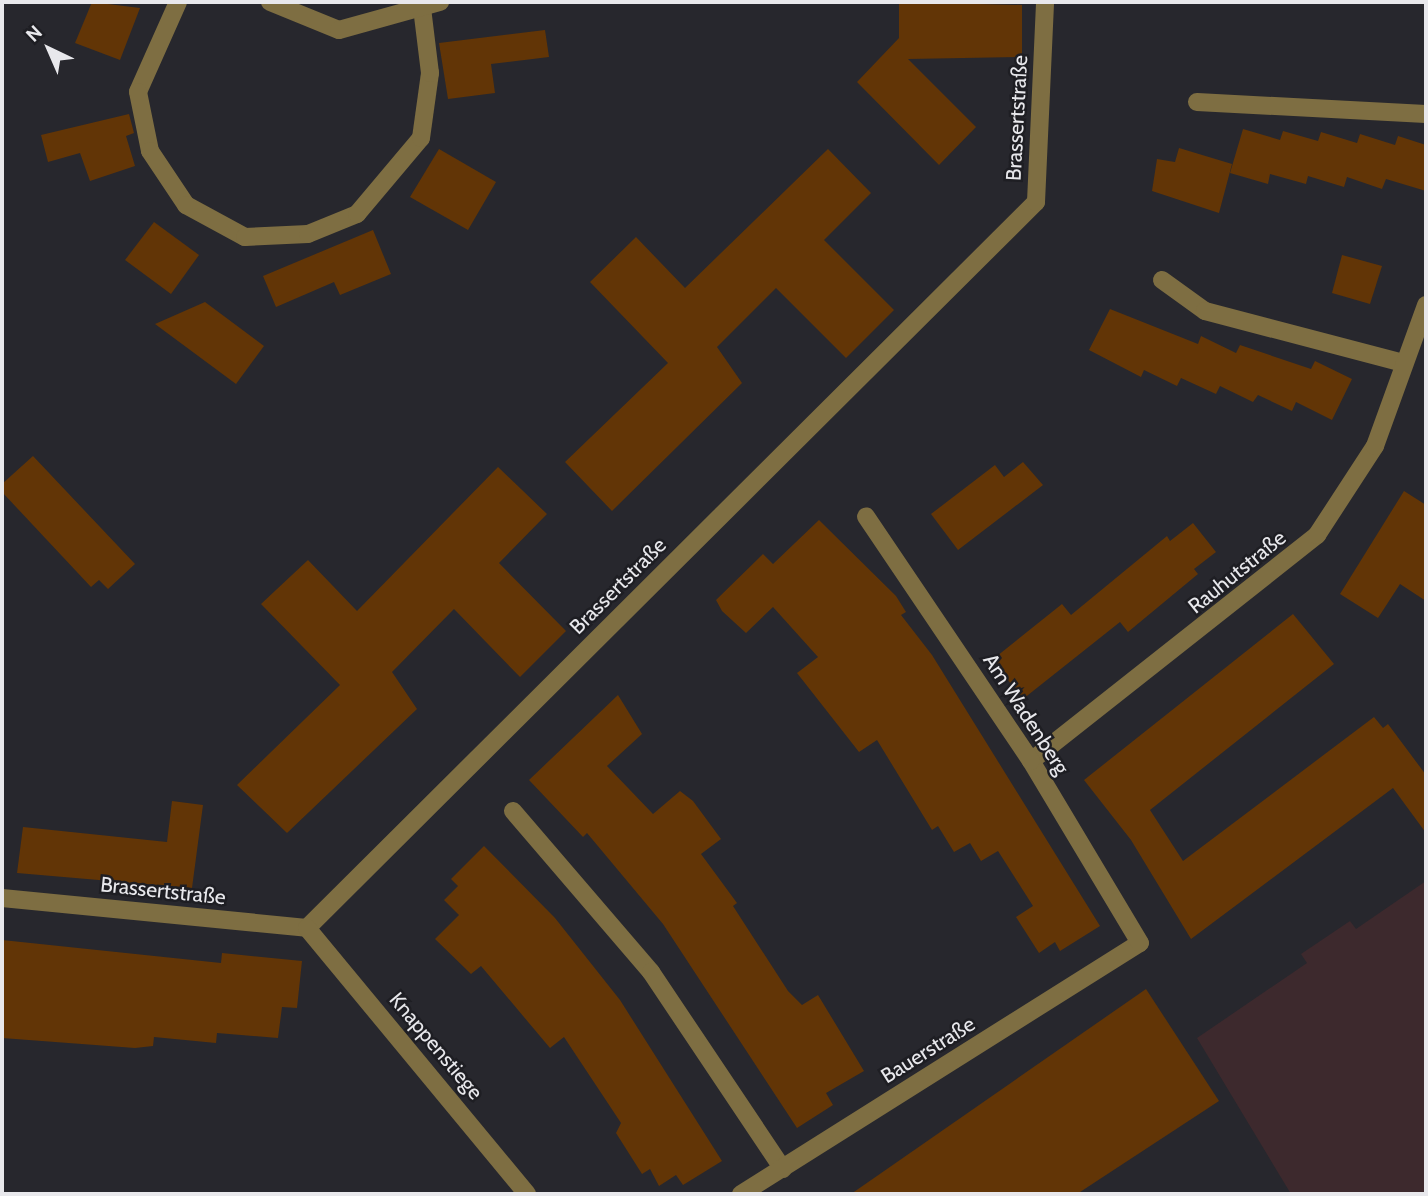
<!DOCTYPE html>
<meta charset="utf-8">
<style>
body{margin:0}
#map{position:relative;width:1428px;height:1196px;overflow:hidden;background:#27272d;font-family:Cabin,sans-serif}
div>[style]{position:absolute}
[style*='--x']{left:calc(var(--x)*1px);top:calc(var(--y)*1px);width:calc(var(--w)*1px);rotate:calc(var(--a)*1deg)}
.education>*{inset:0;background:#3d292d}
.building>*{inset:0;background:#623506}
.minor>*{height:18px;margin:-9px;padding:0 9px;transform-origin:9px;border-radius:9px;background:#7e6e42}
span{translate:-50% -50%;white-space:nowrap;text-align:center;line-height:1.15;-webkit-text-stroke:5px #1e1e23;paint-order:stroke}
.street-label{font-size:21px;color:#e8e8ec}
.frame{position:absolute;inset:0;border:4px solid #e8e8ec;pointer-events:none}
.north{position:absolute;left:14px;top:14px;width:70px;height:70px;-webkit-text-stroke:5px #1e1e23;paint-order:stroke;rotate:316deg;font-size:19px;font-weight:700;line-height:28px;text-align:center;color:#e8e8ec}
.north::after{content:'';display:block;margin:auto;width:24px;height:32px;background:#e8e8ec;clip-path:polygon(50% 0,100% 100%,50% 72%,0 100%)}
</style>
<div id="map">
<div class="education">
<i style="clip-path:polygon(1426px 881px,1426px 1194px,1291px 1194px,1197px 1038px,1307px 963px,1301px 954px,1350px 921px,1356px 929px)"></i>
</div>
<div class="building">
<i style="clip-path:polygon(92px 2px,140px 8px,120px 60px,75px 43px)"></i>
<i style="clip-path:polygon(899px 2px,1022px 5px,1022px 57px,908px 59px,976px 127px,939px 165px,857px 82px,899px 38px)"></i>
<i style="clip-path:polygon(545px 30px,549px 57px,491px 64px,495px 93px,448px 99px,439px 43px)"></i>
<i style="clip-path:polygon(129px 114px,134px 133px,126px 136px,135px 166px,90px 181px,80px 153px,48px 162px,41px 135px)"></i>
<i style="clip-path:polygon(1243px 129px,1280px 140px,1283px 131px,1318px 141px,1321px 132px,1357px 143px,1360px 134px,1395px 145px,1398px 136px,1426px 145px,1426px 191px,1386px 179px,1382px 189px,1347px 177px,1344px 187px,1308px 176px,1306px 184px,1270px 174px,1268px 184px,1230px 173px)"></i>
<i style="clip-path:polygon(1179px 148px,1232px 164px,1219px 213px,1152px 191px,1157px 159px,1175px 162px)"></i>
<i style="clip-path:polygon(439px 149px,496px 182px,468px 230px,410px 197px)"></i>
<i style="clip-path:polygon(828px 149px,871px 193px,824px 240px,894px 310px,846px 358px,776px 288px,717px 347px,742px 383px,612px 511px,565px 462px,668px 363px,590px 282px,636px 237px,685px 288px)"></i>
<i style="clip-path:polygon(154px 222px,199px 255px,171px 294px,125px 260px)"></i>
<i style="clip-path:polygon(373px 230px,391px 274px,340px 295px,334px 282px,276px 307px,263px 276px)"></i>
<i style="clip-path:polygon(1342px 255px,1382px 266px,1370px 304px,1332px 293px)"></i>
<i style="clip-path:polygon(205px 302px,264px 346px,236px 384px,155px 324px)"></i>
<i style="clip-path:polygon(1110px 309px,1198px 344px,1201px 336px,1236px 353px,1240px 345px,1311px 369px,1315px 361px,1352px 379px,1332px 420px,1296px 402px,1292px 411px,1258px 395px,1253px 402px,1220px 386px,1216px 394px,1181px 378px,1177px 386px,1144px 370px,1141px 377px,1089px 350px)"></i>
<i style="clip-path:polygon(33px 456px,135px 564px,108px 589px,99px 580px,91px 587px,2px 492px,2px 484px)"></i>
<i style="clip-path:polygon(1023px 462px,1043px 485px,958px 550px,931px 514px,995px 465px,1004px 477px)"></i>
<i style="clip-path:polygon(498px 467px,547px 514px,499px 563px,566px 631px,520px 677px,454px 609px,392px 672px,417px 709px,287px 833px,237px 785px,340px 685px,261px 604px,308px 560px,357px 611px)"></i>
<i style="clip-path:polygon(1404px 491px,1426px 505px,1426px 601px,1400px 584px,1378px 618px,1340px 594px)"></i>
<i style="clip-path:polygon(819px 520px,896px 596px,906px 612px,901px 615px,932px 655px,1100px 926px,1060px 951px,1055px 942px,1039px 953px,1016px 917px,1033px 906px,998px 851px,981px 861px,970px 843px,954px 852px,938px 826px,932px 830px,877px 740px,859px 752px,797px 673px,818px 657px,773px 607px,746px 633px,722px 611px,716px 600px,763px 554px,773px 564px)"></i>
<i style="clip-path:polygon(1193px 523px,1216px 552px,1194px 569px,1198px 574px,1128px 632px,1120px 622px,1023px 699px,992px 660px,1062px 604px,1071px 615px,1167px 536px,1170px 541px)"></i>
<i style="clip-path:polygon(1293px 614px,1334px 664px,1150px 810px,1183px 861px,1374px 717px,1383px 728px,1388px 724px,1426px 775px,1426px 833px,1393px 788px,1191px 939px,1131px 840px,1084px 780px)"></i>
<i style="clip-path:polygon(618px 695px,642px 734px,607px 766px,653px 814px,680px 791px,693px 801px,721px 839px,701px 854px,737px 903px,733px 906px,788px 991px,802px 1005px,818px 995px,864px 1071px,826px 1093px,833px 1105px,797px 1128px,663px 924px,587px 833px,583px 837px,529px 780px)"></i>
<i style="clip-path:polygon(172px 801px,203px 805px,192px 888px,17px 873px,23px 827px,167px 842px)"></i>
<i style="clip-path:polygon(484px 846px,555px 918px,620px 1000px,722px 1161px,683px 1185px,676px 1175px,659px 1186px,650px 1169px,642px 1174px,616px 1133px,621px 1123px,564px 1037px,550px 1048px,481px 966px,471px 974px,435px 939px,459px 915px,444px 900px,458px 886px,451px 879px)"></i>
<i style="clip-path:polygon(2px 940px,221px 963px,222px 953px,302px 961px,297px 1008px,282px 1007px,278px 1038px,217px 1033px,216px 1043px,154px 1037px,153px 1046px,135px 1048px,2px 1038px)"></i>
<i style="clip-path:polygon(1146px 989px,1219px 1101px,1077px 1194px,851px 1194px)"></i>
</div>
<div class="minor">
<i style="--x:178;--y:2;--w:98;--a:114"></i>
<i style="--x:138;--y:92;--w:60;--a:78.5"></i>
<i style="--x:150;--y:151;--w:65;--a:56.3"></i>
<i style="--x:186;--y:205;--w:67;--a:28.5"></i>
<i style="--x:245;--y:237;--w:63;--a:-2.7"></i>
<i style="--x:308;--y:234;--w:53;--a:-22.2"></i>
<i style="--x:357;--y:214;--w:99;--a:-49.9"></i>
<i style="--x:421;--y:138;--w:66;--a:-82.1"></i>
<i style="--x:430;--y:73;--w:65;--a:-97"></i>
<i style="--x:270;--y:2;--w:74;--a:22.1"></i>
<i style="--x:339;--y:30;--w:105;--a:-15.5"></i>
<i style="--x:1197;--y:102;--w:229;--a:3"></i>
<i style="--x:1162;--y:280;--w:53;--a:35.8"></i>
<i style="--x:1205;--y:311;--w:205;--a:14.7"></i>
<i style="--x:1031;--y:761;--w:365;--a:-38.3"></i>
<i style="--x:1317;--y:535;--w:106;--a:-56.9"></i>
<i style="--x:1375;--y:446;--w:150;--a:-70.1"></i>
<i style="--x:513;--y:811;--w:212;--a:49.4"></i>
<i style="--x:651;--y:972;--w:237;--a:56.2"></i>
<i style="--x:2;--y:898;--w:306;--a:5.6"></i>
<i style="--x:307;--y:928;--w:1029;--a:-44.88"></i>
<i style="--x:1036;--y:202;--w:200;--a:-87.4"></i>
<i style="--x:307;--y:928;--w:345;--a:50.4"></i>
<i style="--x:741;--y:1194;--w:471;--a:-32.2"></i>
<i style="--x:1140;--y:943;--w:212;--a:-120.9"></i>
<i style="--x:1031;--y:761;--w:295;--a:-124"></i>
</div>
<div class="street-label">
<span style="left:1017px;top:118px;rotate:-87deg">Brassertstraße</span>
<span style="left:1237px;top:572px;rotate:-39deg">Rauhutstraße</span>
<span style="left:618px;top:586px;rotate:-45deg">Brassertstraße</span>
<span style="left:1026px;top:714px;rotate:57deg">Am Wadenberg</span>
<span style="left:163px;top:891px;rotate:6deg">Brassertstraße</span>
<span style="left:436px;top:1046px;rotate:50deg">Knappenstiege</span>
<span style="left:928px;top:1050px;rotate:-32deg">Bauerstraße</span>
</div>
<div class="frame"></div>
<div class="north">N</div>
</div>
